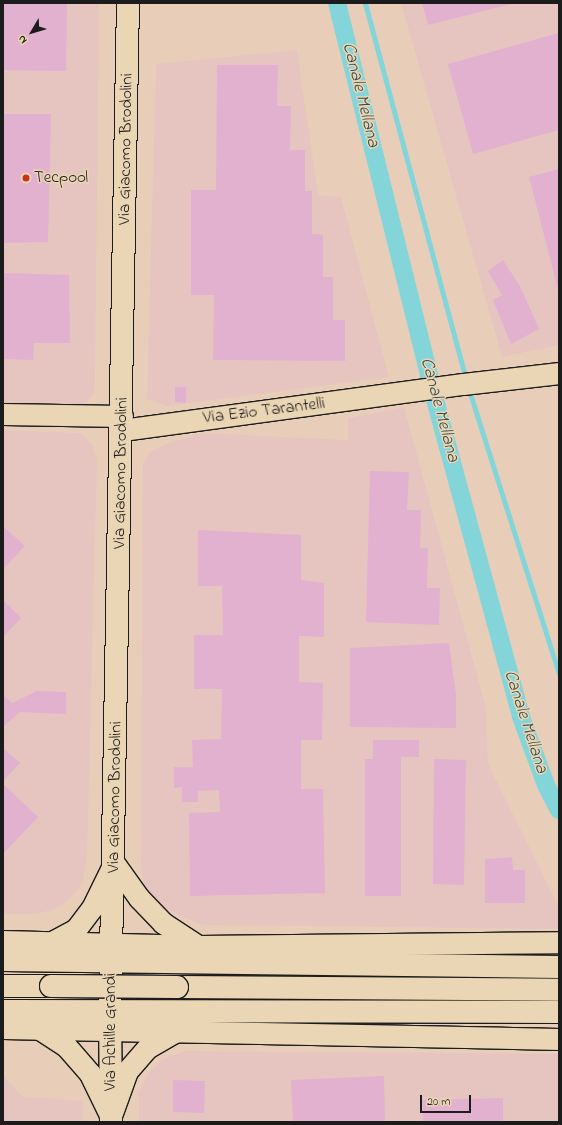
<!DOCTYPE html>
<style>
body{margin:0}
#map{position:relative;width:562px;height:1125px;overflow:hidden;background:#e8ceb9;font-family:"Indie Flower",sans-serif}
div>[style]{position:absolute}
[style*='--x']{left:calc(var(--x)*1px);top:calc(var(--y)*1px);width:calc(var(--w)*1px);rotate:calc(var(--a)*1deg)}
.built>*{inset:0;background:#e6c5c0}
.stream>*{height:5px;margin:-2.5px;padding:0 2.5px;transform-origin:2.5px;border-radius:2.5px;background:#83d5d9}
.canal>*{height:18px;margin:-9px;padding:0 9px;transform-origin:9px;border-radius:9px;background:#83d5d9}
.building>*{inset:0;background:#e2b1cf}
.roads{filter:drop-shadow(1px 0 #1c1c1c) drop-shadow(-1px 0 #1c1c1c) drop-shadow(0 1px #1c1c1c) drop-shadow(0 -1px #1c1c1c)}
.minor>*{height:21px;margin:-10.5px;padding:0 10.5px;transform-origin:10.5px;border-radius:10.5px;background:#ead5b4}
.tertiary>*{height:22px;margin:-11px;padding:0 11px;transform-origin:11px;border-radius:11px;background:#ead5b4}
.trunk>*{height:22px;margin:-11px;padding:0 11px;transform-origin:11px;border-radius:11px;background:#ead5b4}
.bridges{filter:drop-shadow(1px 0 #1c1c1c) drop-shadow(-1px 0 #1c1c1c) drop-shadow(0 1px #1c1c1c) drop-shadow(0 -1px #1c1c1c)}
.trunk-bridge>*{height:22px;margin:-11px;padding:0 11px;transform-origin:11px;border-radius:11px;background:#ead5b4}
.dots>*{width:11px;height:11px;translate:-50% -50%;box-sizing:border-box;border:2px solid #ead5b4;border-radius:50%}
span{translate:-50% -50%;white-space:nowrap;text-align:center;line-height:1.15;-webkit-text-stroke:3px #ead5b4;paint-order:stroke}
.street-label{font-size:17px;color:#1c1c1c}
.poi-label{font-size:17px;color:#1c1c1c}
.left{translate:0 -50%;text-align:left}
.water-label{font-size:18px;color:#364a4b;font-style:italic}
.frame{position:absolute;inset:0;border:4px solid #1c1c1c;pointer-events:none}
.north{position:absolute;left:12px;top:12px;width:40px;height:40px;-webkit-text-stroke:3px #ead5b4;paint-order:stroke;rotate:232deg;font-size:11px;font-weight:700;line-height:16px;text-align:center;color:#1c1c1c}
.north::after{content:'';display:block;margin:auto;width:14px;height:18px;background:#1c1c1c;clip-path:polygon(50% 0,100% 100%,50% 72%,0 100%)}
.scale{position:absolute;left:420px;top:1095px;width:51px;height:18px;box-sizing:border-box;border:2px solid #1c1c1c;border-top:0;padding-left:5px;font-size:12px;line-height:14px;white-space:nowrap;color:#1c1c1c;-webkit-text-stroke:3px #ead5b4;paint-order:stroke}
</style>
<div id="map">
<div class="built">
<i style="clip-path:polygon(3px 3px,99px 3px,95px 383px,94px 393px,86px 403px,75px 405px,3px 403px)"></i>
<i style="clip-path:polygon(401px 3px,559px 3px,559px 345px,502px 357px)"></i>
<i style="clip-path:polygon(297px 50px,318px 195px,341px 197px,389px 377px,167px 406px,147px 399px,156px 64px)"></i>
<i style="clip-path:polygon(404px 407px,486px 708px,488px 764px,559px 907px,559px 929px,203px 925px,175px 914px,157px 902px,144px 886px,141px 863px,143px 464px,150px 452px,171px 442px,203px 433px,348px 440px,348px 418px)"></i>
<i style="clip-path:polygon(3px 430px,81px 433px,92px 445px,97px 460px,87px 859px,82px 884px,70px 899px,55px 909px,36px 914px,3px 914px)"></i>
<i style="clip-path:polygon(186px 1051px,559px 1054px,559px 1122px,139px 1122px,139px 1092px,149px 1072px,163px 1059px)"></i>
<i style="clip-path:polygon(3px 1075px,22px 1096px,83px 1101px,82px 1122px,3px 1122px)"></i>
</div>
<div class="stream">
<i style="--x:365;--y:3;--w:390;--a:75"></i>
<i style="--x:468;--y:387;--w:301;--a:72.4"></i>
</div>
<div class="canal">
<i style="--x:337;--y:3;--w:416;--a:76.1"></i>
<i style="--x:437;--y:407;--w:321;--a:74.8"></i>
<i style="--x:521;--y:717;--w:72;--a:69.8"></i>
<i style="--x:546;--y:785;--w:28;--a:63"></i>
</div>
<div class="building">
<i style="clip-path:polygon(3px 3px,67px 3px,66px 71px,3px 70px)"></i>
<i style="clip-path:polygon(422px 3px,511px 3px,511px 4px,428px 25px)"></i>
<i style="clip-path:polygon(559px 33px,559px 130px,473px 154px,448px 64px)"></i>
<i style="clip-path:polygon(217px 65px,278px 65px,277px 106px,291px 106px,290px 150px,305px 150px,305px 191px,312px 191px,312px 234px,323px 235px,323px 277px,333px 277px,333px 320px,345px 320px,345px 361px,213px 360px,214px 295px,191px 295px,191px 190px,216px 190px)"></i>
<i style="clip-path:polygon(3px 114px,51px 114px,48px 242px,3px 243px)"></i>
<i style="clip-path:polygon(559px 169px,559px 289px,558px 289px,529px 177px)"></i>
<i style="clip-path:polygon(503px 260px,520px 286px,539px 329px,511px 344px,493px 300px,502px 295px,488px 271px)"></i>
<i style="clip-path:polygon(3px 273px,69px 275px,70px 343px,34px 343px,33px 360px,3px 359px)"></i>
<i style="clip-path:polygon(175px 387px,186px 387px,186px 403px,175px 402px)"></i>
<i style="clip-path:polygon(370px 471px,409px 472px,407px 510px,421px 510px,420px 548px,428px 548px,427px 588px,440px 588px,439px 625px,366px 622px)"></i>
<i style="clip-path:polygon(3px 526px,25px 546px,3px 569px)"></i>
<i style="clip-path:polygon(198px 530px,301px 535px,301px 580px,324px 583px,324px 637px,299px 636px,299px 682px,323px 683px,322px 740px,301px 740px,301px 789px,323px 789px,325px 893px,190px 896px,189px 813px,220px 812px,219px 790px,198px 791px,198px 802px,182px 802px,182px 787px,174px 788px,174px 767px,193px 767px,192px 740px,221px 739px,222px 689px,194px 689px,194px 635px,223px 635px,222px 586px,198px 586px)"></i>
<i style="clip-path:polygon(3px 600px,21px 618px,3px 637px)"></i>
<i style="clip-path:polygon(449px 643px,456px 695px,456px 728px,350px 727px,350px 648px)"></i>
<i style="clip-path:polygon(37px 691px,66px 692px,66px 714px,20px 712px,3px 727px,3px 695px,12px 703px)"></i>
<i style="clip-path:polygon(373px 740px,419px 740px,419px 757px,401px 757px,401px 896px,365px 896px,365px 759px,373px 759px)"></i>
<i style="clip-path:polygon(3px 748px,20px 763px,3px 781px)"></i>
<i style="clip-path:polygon(434px 759px,466px 760px,464px 885px,433px 884px)"></i>
<i style="clip-path:polygon(3px 784px,38px 817px,3px 854px)"></i>
<i style="clip-path:polygon(512px 857px,513px 870px,525px 870px,525px 903px,485px 903px,485px 859px)"></i>
<i style="clip-path:polygon(384px 1076px,385px 1122px,293px 1122px,291px 1080px)"></i>
<i style="clip-path:polygon(173px 1080px,205px 1081px,204px 1113px,173px 1112px)"></i>
<i style="clip-path:polygon(503px 1098px,503px 1122px,423px 1122px,422px 1100px)"></i>
</div>
<div class="roads">
<div class="minor">
<i style="--x:3;--y:414;--w:119;--a:1"></i>
<i style="--x:122;--y:430;--w:344;--a:-7.7"></i>
<i style="--x:463;--y:384;--w:97;--a:-6.5"></i>
<i style="--x:3;--y:941;--w:195;--a:1.5"></i>
<i style="--x:198;--y:946;--w:361;--a:-0.6"></i>
<i style="--x:52;--y:942;--w:27;--a:-28"></i>
<i style="--x:76;--y:929;--w:26;--a:-53"></i>
<i style="--x:92;--y:908;--w:50;--a:-63.9"></i>
<i style="--x:114;--y:863;--w:43;--a:54.5"></i>
<i style="--x:139;--y:898;--w:35;--a:46"></i>
<i style="--x:163;--y:923;--w:42;--a:33.3"></i>
<i style="--x:3;--y:1028;--w:556;--a:1.13"></i>
<i style="--x:38;--y:1028;--w:33;--a:33"></i>
<i style="--x:66;--y:1046;--w:37;--a:49"></i>
<i style="--x:90;--y:1074;--w:48;--a:64"></i>
<i style="--x:112;--y:1113;--w:45;--a:-70.3"></i>
<i style="--x:127;--y:1071;--w:30;--a:-49"></i>
<i style="--x:147;--y:1048;--w:36;--a:-30"></i>
</div>
<div class="tertiary">
<i style="--x:111;--y:1122;--w:110;--a:-90.5"></i>
<i style="--x:110;--y:1012;--w:1009;--a:-88.98"></i>
</div>
<div class="trunk">
<i style="--x:3;--y:960;--w:556;--a:0.72"></i>
<i style="--x:3;--y:986;--w:48;--a:0"></i>
<i style="--x:177;--y:987;--w:382;--a:0.4"></i>
<i style="--x:3;--y:1011;--w:556;--a:0.1"></i>
</div>
</div>
<div class="bridges">
<div class="trunk-bridge">
<i style="--x:51;--y:986;--w:126;--a:0.5"></i>
</div>
</div>
<div class="dots">
<i style="left:26px;top:178px;background:#c8321e"></i>
</div>
<div class="street-label">
<span style="left:126px;top:149px;rotate:-89deg">Via Giacomo Brodolini</span>
<span style="left:264px;top:411px;rotate:-7deg">Via Ezio Tarantelli</span>
<span style="left:121px;top:473px;rotate:-89deg">Via Giacomo Brodolini</span>
<span style="left:115px;top:797px;rotate:-89deg">Via Giacomo Brodolini</span>
<span style="left:111px;top:1032px;rotate:-90deg">Via Achille Grandi</span>
</div>
<div class="poi-label">
<span class="left" style="left:34px;top:178px">Tecpool</span>
</div>
<div class="water-label">
<span style="left:360px;top:95px;rotate:76deg">Canale Mellana</span>
<span style="left:439px;top:410px;rotate:75deg">Canale Mellana</span>
<span style="left:525px;top:722px;rotate:72deg">Canale Mellana</span>
</div>
<div class="frame"></div>
<div class="north">N</div>
<div class="scale">20 m</div>
</div>
